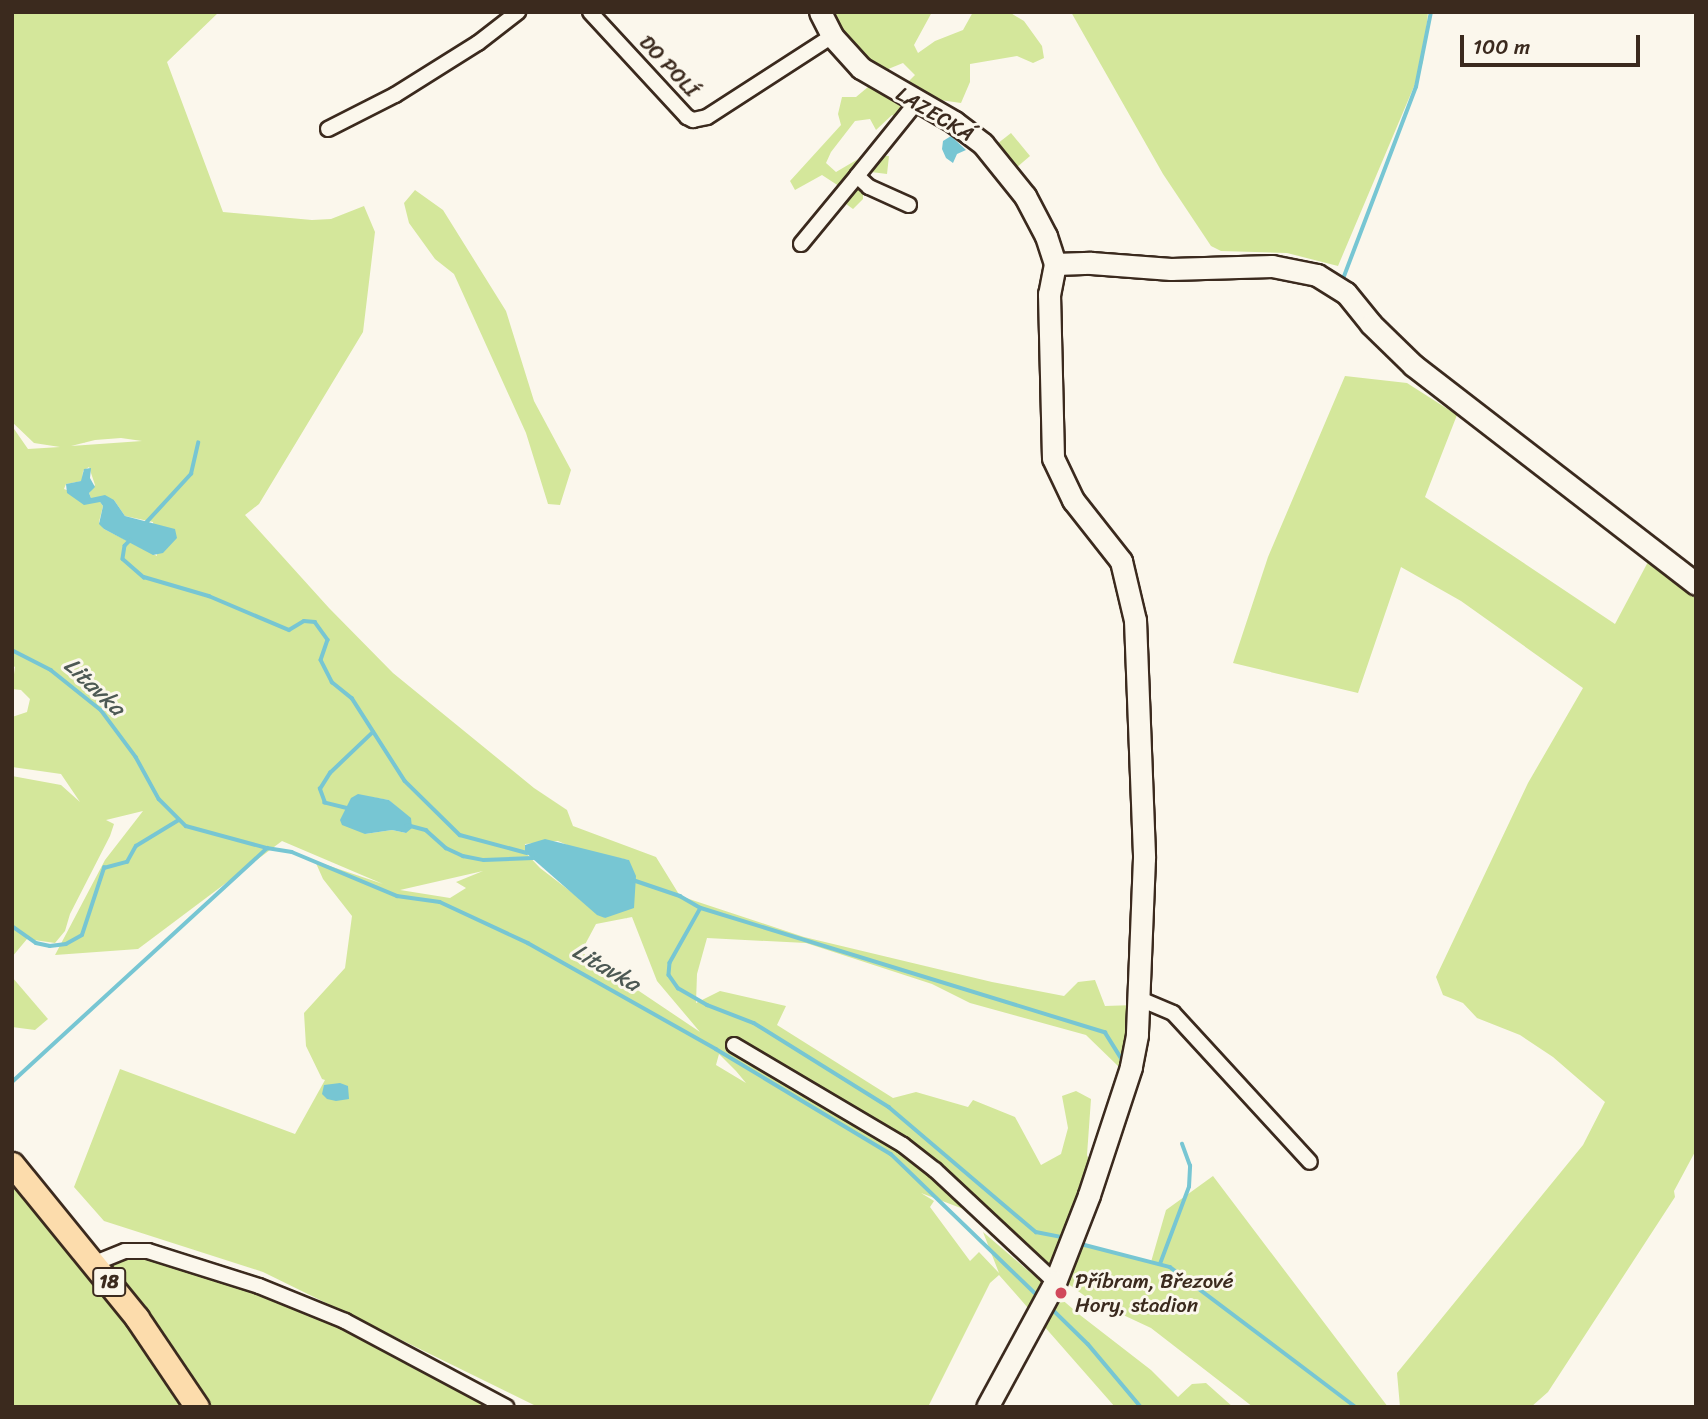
<!DOCTYPE html>
<meta charset="utf-8">
<style>
body{margin:0}
#map{position:relative;width:1708px;height:1419px;overflow:hidden;background:#fbf7ec;font-family:Sriracha,sans-serif}
div>[style]{position:absolute}
[style*='--x']{left:calc(var(--x)*1px);top:calc(var(--y)*1px);width:calc(var(--w)*1px);rotate:calc(var(--a)*1deg)}
.green>*{inset:0;background:#d4e79b}
.water>*{inset:0;background:#77c6d3}
.stream>*{height:3.5px;margin:-1.75px;padding:0 1.75px;transform-origin:1.75px;border-radius:1.75px;background:#77c6d3}
.roads{filter:drop-shadow(2px 0 #3b2a1e) drop-shadow(-2px 0 #3b2a1e) drop-shadow(0 2px #3b2a1e) drop-shadow(0 -2px #3b2a1e)}
.street>*{height:14px;margin:-7px;padding:0 7px;transform-origin:7px;border-radius:7px;background:#fbf7ec}
.secondary>*{height:21px;margin:-10.5px;padding:0 10.5px;transform-origin:10.5px;border-radius:10.5px;background:#fbf7ec}
.primary>*{height:23px;margin:-11.5px;padding:0 11.5px;transform-origin:11.5px;border-radius:11.5px;background:#fcdcac}
.dots>*{width:19px;height:19px;translate:-50% -50%;box-sizing:border-box;border:4px solid #fbf7ec;border-radius:50%}
span{translate:-50% -50%;white-space:nowrap;text-align:center;line-height:1.15;-webkit-text-stroke:6px #fbf7ec;paint-order:stroke}
.shield-label span{padding:2px 5px;background:#fbf7ec;border:2px solid;border-radius:5px;-webkit-text-stroke-width:0}
.shield-label{font-size:19px;color:#3b2a1e;font-weight:700}
.street-label{font-size:21px;color:#3b2a1e}
.poi-label{font-size:21px;color:#3b2a1e}
.left{translate:0 -50%;text-align:left}
.water-label{font-size:23px;color:#4d5954;font-style:italic}
.frame{position:absolute;inset:0;border:14px solid #3b2a1e;pointer-events:none}
.scale{position:absolute;left:1460px;top:35px;width:180px;height:32px;box-sizing:border-box;border:4px solid #3b2a1e;border-top:0;padding-left:9px;font-size:21px;line-height:24px;white-space:nowrap;color:#3b2a1e;-webkit-text-stroke:5px #fbf7ec;paint-order:stroke}
</style>
<div id="map">
<div class="green">
<i style="clip-path:polygon(evenodd,12px 12px,219px 12px,167px 62px,223px 212px,312px 220px,331px 219px,364px 206px,375px 232px,363px 332px,259px 504px,245px 515px,329px 608px,393px 673px,534px 788px,567px 810px,573px 826px,656px 857px,680px 896px,804px 937px,992px 982px,1064px 996px,1078px 982px,1095px 980px,1105px 1006px,1135px 1005px,1138px 1060px,1119px 1067px,1086px 1035px,970px 1003px,932px 984px,806px 943px,707px 938px,697px 974px,696px 1003px,720px 991px,786px 1006px,777px 1025px,893px 1098px,916px 1092px,968px 1107px,973px 1100px,1015px 1117px,1041px 1165px,1061px 1154px,1068px 1128px,1062px 1096px,1076px 1091px,1091px 1099px,1087px 1155px,1095px 1175px,1059px 1274px,990px 1219px,921px 1193px,934px 1201px,930px 1207px,970px 1261px,979px 1252px,999px 1273px,983px 1232px,1080px 1315px,1151px 1370px,1178px 1397px,1192px 1384px,1206px 1383px,1233px 1407px,1115px 1407px,999px 1275px,990px 1283px,928px 1407px,538px 1407px,263px 1272px,104px 1221px,74px 1187px,120px 1069px,295px 1134px,325px 1080px,322px 1079px,306px 1046px,304px 1013px,345px 968px,352px 916px,323px 879px,315px 861px,383px 884px,282px 841px,138px 949px,55px 955px,105px 860px,143px 811px,106px 820px,114px 824px,110px 836px,70px 914px,65px 931px,55px 943px,27px 939px,12px 957px,12px 776px,61px 785px,80px 802px,61px 774px,12px 767px,12px 717px,27px 712px,30px 699px,21px 690px,12px 689px,15px 667px,12px 665px,12px 426px,28px 449px,60px 447px,34px 443px,12px 422px,12px 12px,121px 438px,142px 441px,71px 446px,95px 440px,121px 438px,12px 12px,89px 467px,95px 485px,89px 493px,91px 498px,114px 500px,125px 516px,153px 522px,157px 556px,104px 529px,99px 522px,103px 506px,100px 502px,64px 489px,66px 484px,82px 481px,83px 471px,89px 467px,12px 12px,358px 795px,389px 800px,399px 809px,406px 833px,392px 830px,365px 834px,358px 795px,12px 12px,558px 841px,581px 851px,629px 860px,605px 918px,540px 868px,525px 852px,525px 844px,558px 841px,12px 12px,483px 871px,456px 882px,466px 888px,450px 898px,400px 890px,483px 871px,12px 12px,632px 917px,657px 981px,700px 1032px,581px 952px,596px 924px,632px 917px,12px 12px,719px 1054px,736px 1071px,746px 1083px,716px 1065px,719px 1054px)"></i>
<i style="clip-path:polygon(823px 12px,932px 12px,914px 45px,918px 53px,935px 41px,963px 30px,973px 12px,1009px 12px,1024px 21px,1042px 46px,1044px 58px,1033px 63px,1017px 56px,970px 64px,970px 82px,961px 103px,919px 97px,905px 121px,892px 115px,876px 130px,870px 119px,855px 121px,831px 152px,826px 163px,836px 172px,865px 155px,889px 156px,887px 174px,871px 172px,863px 187px,863px 199px,853px 209px,842px 201px,848px 192px,822px 175px,795px 190px,790px 181px,841px 125px,838px 114px,842px 97px,856px 97px,874px 82px,895px 95px,915px 75px,903px 63px,876px 74px)"></i>
<i style="clip-path:polygon(1071px 12px,1428px 12px,1423px 62px,1415px 84px,1338px 266px,1287px 253px,1221px 251px,1211px 246px,1163px 174px)"></i>
<i style="clip-path:polygon(1011px 133px,1030px 156px,1016px 168px,997px 144px)"></i>
<i style="clip-path:polygon(415px 190px,443px 210px,506px 311px,534px 401px,571px 470px,560px 505px,548px 504px,526px 433px,454px 274px,435px 259px,409px 223px,404px 203px)"></i>
<i style="clip-path:polygon(1345px 376px,1407px 383px,1457px 415px,1425px 497px,1615px 624px,1649px 560px,1696px 599px,1696px 1150px,1674px 1191px,1675px 1197px,1548px 1392px,1531px 1407px,1400px 1407px,1397px 1373px,1583px 1145px,1605px 1102px,1553px 1057px,1520px 1035px,1477px 1018px,1463px 1003px,1443px 995px,1436px 977px,1528px 783px,1583px 688px,1461px 601px,1401px 567px,1358px 693px,1233px 663px,1268px 557px)"></i>
<i style="clip-path:polygon(12px 977px,48px 1019px,35px 1030px,12px 1027px)"></i>
<i style="clip-path:polygon(12px 1170px,90px 1265px,188px 1407px,12px 1407px)"></i>
<i style="clip-path:polygon(1213px 1176px,1388px 1407px,1253px 1407px,1151px 1328px,1089px 1299px,1060px 1278px,1073px 1242px,1151px 1262px,1166px 1210px)"></i>
<i style="clip-path:polygon(116px 1258px,161px 1258px,319px 1318px,494px 1407px,208px 1407px,188px 1374px,108px 1267px)"></i>
</div>
<div class="water">
<i style="clip-path:polygon(951px 136px,966px 150px,957px 154px,953px 163px,946px 158px,942px 149px,943px 141px)"></i>
<i style="clip-path:polygon(91px 468px,90px 478px,95px 487px,89px 493px,91px 498px,105px 495px,114px 500px,125px 516px,175px 529px,177px 538px,163px 553px,153px 555px,104px 529px,99px 524px,103px 506px,100px 502px,84px 505px,67px 493px,66px 484px,81px 481px,84px 469px)"></i>
<i style="clip-path:polygon(358px 794px,389px 800px,411px 818px,412px 828px,406px 833px,392px 830px,365px 834px,342px 825px,340px 820px,351px 798px)"></i>
<i style="clip-path:polygon(545px 839px,629px 860px,636px 876px,634px 908px,605px 918px,597px 915px,525px 852px,525px 845px)"></i>
<i style="clip-path:polygon(340px 1083px,348px 1086px,349px 1099px,336px 1101px,327px 1099px,322px 1094px,324px 1085px)"></i>
</div>
<div class="stream">
<i style="--x:1343;--y:279;--w:205;--a:-69.2"></i>
<i style="--x:1416;--y:87;--w:76;--a:-78.7"></i>
<i style="--x:145;--y:524;--w:68;--a:-47.4"></i>
<i style="--x:191;--y:474;--w:32;--a:-77"></i>
<i style="--x:131;--y:540;--w:8;--a:135"></i>
<i style="--x:125;--y:546;--w:13;--a:99"></i>
<i style="--x:123;--y:559;--w:28;--a:41"></i>
<i style="--x:144;--y:577;--w:68;--a:16.3"></i>
<i style="--x:209;--y:596;--w:87;--a:23"></i>
<i style="--x:289;--y:630;--w:17;--a:-31"></i>
<i style="--x:304;--y:621;--w:11;--a:5"></i>
<i style="--x:315;--y:622;--w:22;--a:54"></i>
<i style="--x:328;--y:640;--w:21;--a:109"></i>
<i style="--x:321;--y:660;--w:25;--a:63"></i>
<i style="--x:332;--y:682;--w:26;--a:39"></i>
<i style="--x:352;--y:698;--w:98;--a:57.4"></i>
<i style="--x:405;--y:781;--w:77;--a:44.5"></i>
<i style="--x:460;--y:835;--w:69;--a:15"></i>
<i style="--x:12;--y:650;--w:44;--a:27.1"></i>
<i style="--x:51;--y:670;--w:64;--a:38.7"></i>
<i style="--x:101;--y:710;--w:59;--a:53.3"></i>
<i style="--x:136;--y:757;--w:48;--a:61.3"></i>
<i style="--x:159;--y:799;--w:38;--a:45"></i>
<i style="--x:186;--y:826;--w:84;--a:15.2"></i>
<i style="--x:267;--y:848;--w:25;--a:9"></i>
<i style="--x:292;--y:852;--w:114;--a:22.7"></i>
<i style="--x:397;--y:896;--w:43;--a:7.9"></i>
<i style="--x:440;--y:902;--w:97;--a:25"></i>
<i style="--x:528;--y:943;--w:216;--a:29.4"></i>
<i style="--x:716;--y:1049;--w:204;--a:31"></i>
<i style="--x:891;--y:1154;--w:204;--a:44"></i>
<i style="--x:349;--y:809;--w:25;--a:-166"></i>
<i style="--x:325;--y:803;--w:15;--a:-110"></i>
<i style="--x:320;--y:789;--w:19;--a:-58"></i>
<i style="--x:330;--y:773;--w:59;--a:-43.6"></i>
<i style="--x:407;--y:825;--w:20;--a:15"></i>
<i style="--x:426;--y:830;--w:27;--a:42"></i>
<i style="--x:446;--y:848;--w:19;--a:25"></i>
<i style="--x:463;--y:856;--w:21;--a:11"></i>
<i style="--x:484;--y:860;--w:49;--a:-2.3"></i>
<i style="--x:633;--y:880;--w:50;--a:18.8"></i>
<i style="--x:680;--y:896;--w:24;--a:30"></i>
<i style="--x:701;--y:908;--w:63;--a:119.4"></i>
<i style="--x:670;--y:963;--w:12;--a:95"></i>
<i style="--x:669;--y:975;--w:16;--a:55"></i>
<i style="--x:678;--y:988;--w:34;--a:30"></i>
<i style="--x:707;--y:1005;--w:50;--a:21"></i>
<i style="--x:754;--y:1023;--w:159;--a:31.9"></i>
<i style="--x:889;--y:1107;--w:193;--a:40.4"></i>
<i style="--x:1036;--y:1232;--w:25;--a:11"></i>
<i style="--x:701;--y:908;--w:423;--a:17.1"></i>
<i style="--x:1105;--y:1032;--w:34;--a:58"></i>
<i style="--x:12;--y:926;--w:29;--a:35"></i>
<i style="--x:36;--y:943;--w:14;--a:12"></i>
<i style="--x:50;--y:946;--w:16;--a:-7"></i>
<i style="--x:66;--y:944;--w:18;--a:-29"></i>
<i style="--x:82;--y:935;--w:71;--a:-71.8"></i>
<i style="--x:104;--y:868;--w:24;--a:-15"></i>
<i style="--x:127;--y:862;--w:18;--a:-61"></i>
<i style="--x:136;--y:846;--w:50;--a:-31.2"></i>
<i style="--x:12;--y:1082;--w:346;--a:-42.5"></i>
<i style="--x:1081;--y:1244;--w:92;--a:14.5"></i>
<i style="--x:1170;--y:1267;--w:233;--a:37"></i>
<i style="--x:1160;--y:1264;--w:82;--a:-69.4"></i>
<i style="--x:1189;--y:1187;--w:21;--a:-87"></i>
<i style="--x:1190;--y:1166;--w:23;--a:-110"></i>
<i style="--x:1049;--y:1306;--w:54;--a:44.3"></i>
<i style="--x:1088;--y:1344;--w:82;--a:49.9"></i>
</div>
<div class="roads">
<div class="street">
<i style="--x:590;--y:12;--w:143;--a:47.3"></i>
<i style="--x:687;--y:117;--w:7;--a:27"></i>
<i style="--x:693;--y:120;--w:14;--a:-12"></i>
<i style="--x:707;--y:117;--w:149;--a:-32.9"></i>
<i style="--x:328;--y:129;--w:75;--a:-26.9"></i>
<i style="--x:395;--y:95;--w:98;--a:-32.1"></i>
<i style="--x:478;--y:43;--w:51;--a:-37.8"></i>
<i style="--x:909;--y:205;--w:44;--a:-155.8"></i>
<i style="--x:869;--y:187;--w:16;--a:-137"></i>
<i style="--x:857;--y:176;--w:94;--a:-51.1"></i>
<i style="--x:801;--y:244;--w:88;--a:-50.5"></i>
<i style="--x:1140;--y:999;--w:36;--a:23"></i>
<i style="--x:1173;--y:1013;--w:202;--a:47.4"></i>
<i style="--x:734;--y:1045;--w:196;--a:30.6"></i>
<i style="--x:903;--y:1145;--w:41;--a:38"></i>
<i style="--x:935;--y:1170;--w:164;--a:43"></i>
<i style="--x:95;--y:1263;--w:32;--a:-22"></i>
<i style="--x:125;--y:1251;--w:23;--a:0"></i>
<i style="--x:148;--y:1251;--w:116;--a:17.5"></i>
<i style="--x:259;--y:1286;--w:93;--a:22.1"></i>
<i style="--x:345;--y:1321;--w:183;--a:28.1"></i>
</div>
<div class="secondary">
<i style="--x:820;--y:12;--w:27;--a:63"></i>
<i style="--x:832;--y:36;--w:43;--a:47.8"></i>
<i style="--x:861;--y:68;--w:108;--a:30.1"></i>
<i style="--x:954;--y:122;--w:36;--a:37"></i>
<i style="--x:983;--y:144;--w:67;--a:51.1"></i>
<i style="--x:1025;--y:196;--w:45;--a:62.3"></i>
<i style="--x:1046;--y:236;--w:29;--a:72"></i>
<i style="--x:1055;--y:264;--w:31;--a:101"></i>
<i style="--x:1049;--y:294;--w:164;--a:88.6"></i>
<i style="--x:1053;--y:458;--w:47;--a:64.5"></i>
<i style="--x:1073;--y:500;--w:78;--a:51.8"></i>
<i style="--x:1121;--y:561;--w:61;--a:76.7"></i>
<i style="--x:1135;--y:620;--w:238;--a:87.8"></i>
<i style="--x:1144;--y:858;--w:177;--a:92.3"></i>
<i style="--x:1137;--y:1035;--w:33;--a:101"></i>
<i style="--x:1131;--y:1067;--w:135;--a:108.2"></i>
<i style="--x:1089;--y:1195;--w:93;--a:111.3"></i>
<i style="--x:1055;--y:1282;--w:142;--a:118.5"></i>
<i style="--x:1055;--y:264;--w:36;--a:-2"></i>
<i style="--x:1091;--y:263;--w:80;--a:4.3"></i>
<i style="--x:1171;--y:269;--w:101;--a:-1.7"></i>
<i style="--x:1272;--y:266;--w:46;--a:11.3"></i>
<i style="--x:1317;--y:275;--w:34;--a:32"></i>
<i style="--x:1346;--y:293;--w:40;--a:51"></i>
<i style="--x:1371;--y:324;--w:59;--a:44.3"></i>
<i style="--x:1413;--y:365;--w:358;--a:37.7"></i>
</div>
<div class="primary">
<i style="--x:12;--y:1164;--w:198;--a:50.9"></i>
<i style="--x:137;--y:1318;--w:107;--a:56"></i>
</div>
</div>
<div class="dots">
<i style="left:1061px;top:1293px;background:#d1495b"></i>
</div>
<div class="shield-label">
<span style="left:109px;top:1282px">18</span>
</div>
<div class="street-label">
<span style="left:669px;top:66px;rotate:47deg">DO POLÍ</span>
<span style="left:935px;top:114px;rotate:31deg">LAZECKÁ</span>
</div>
<div class="poi-label">
<span class="left" style="left:1075px;top:1293px">Příbram, Březové<br>Hory, stadion</span>
</div>
<div class="water-label">
<span style="left:94px;top:687px;rotate:43deg">Litavka</span>
<span style="left:606px;top:968px;rotate:30deg">Litavka</span>
</div>
<div class="frame"></div>
<div class="scale">100 m</div>
</div>
